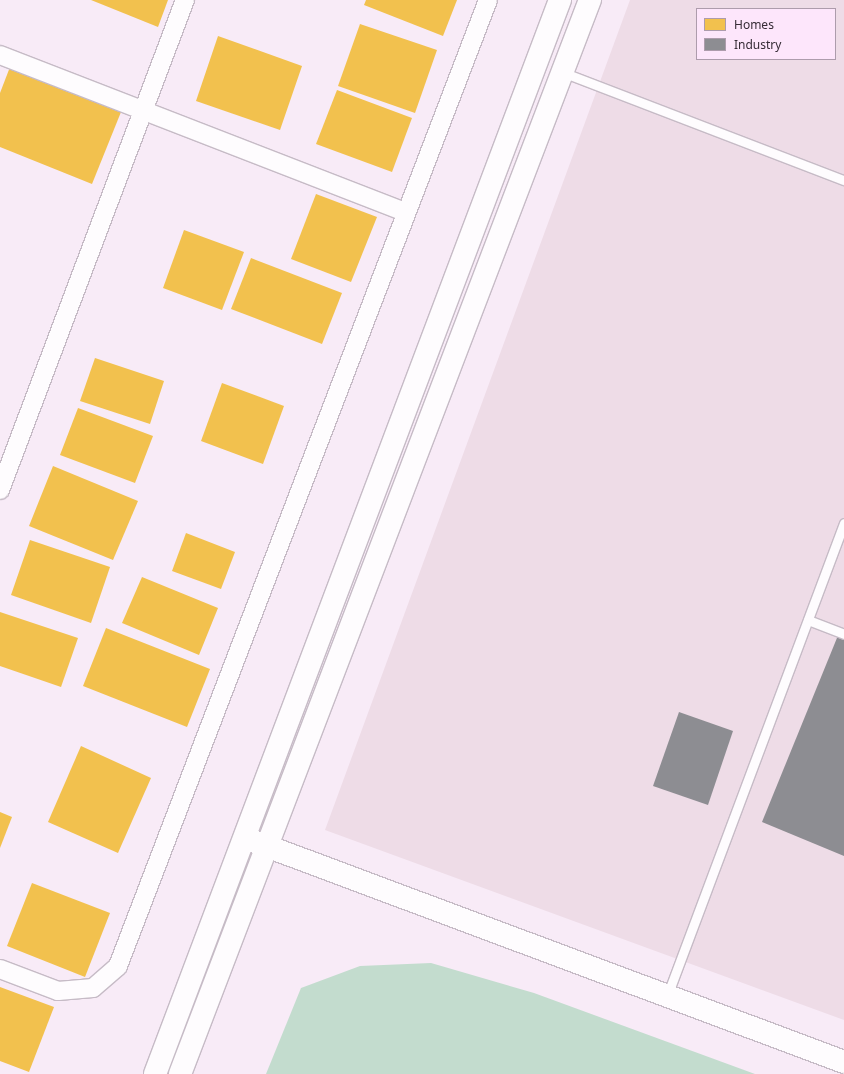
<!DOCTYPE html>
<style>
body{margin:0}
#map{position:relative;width:844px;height:1074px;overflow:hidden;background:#f8ebf7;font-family:"Noto Sans",sans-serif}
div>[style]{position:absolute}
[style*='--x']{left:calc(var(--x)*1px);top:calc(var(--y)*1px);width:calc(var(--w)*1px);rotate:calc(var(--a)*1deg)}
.industrial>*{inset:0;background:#eedce7}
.green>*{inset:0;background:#c3dcce}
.homes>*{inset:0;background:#f2c14e}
.industry>*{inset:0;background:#8d8d92}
.roads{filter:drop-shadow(1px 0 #c6bbc6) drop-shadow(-1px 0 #c6bbc6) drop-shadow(0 1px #c6bbc6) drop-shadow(0 -1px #c6bbc6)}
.service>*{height:9px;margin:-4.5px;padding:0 4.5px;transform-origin:4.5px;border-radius:4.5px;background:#fefcfe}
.minor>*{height:18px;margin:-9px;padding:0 9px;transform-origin:9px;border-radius:9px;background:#fefcfe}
.tertiary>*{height:22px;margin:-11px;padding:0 11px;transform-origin:11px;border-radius:11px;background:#fefcfe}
.secondary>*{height:22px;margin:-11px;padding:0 11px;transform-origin:11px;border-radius:11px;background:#fefcfe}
span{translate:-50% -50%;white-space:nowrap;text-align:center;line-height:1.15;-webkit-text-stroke:4px #fde6fb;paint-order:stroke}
.legend{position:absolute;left:696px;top:8px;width:140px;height:52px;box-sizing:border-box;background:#fde6fb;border:1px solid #ad9cac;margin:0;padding:5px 7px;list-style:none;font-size:12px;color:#362c36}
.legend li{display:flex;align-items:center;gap:8px;height:20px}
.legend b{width:20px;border:1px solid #ad9cac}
</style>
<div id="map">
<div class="industrial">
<i style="clip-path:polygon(evenodd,630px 0,844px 0,844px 1020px,325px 830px,630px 0,697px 9px,835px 9px,835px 59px,697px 59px,697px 9px)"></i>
</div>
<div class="green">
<i style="clip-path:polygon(431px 963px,534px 993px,755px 1074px,266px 1074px,301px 988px,360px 966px)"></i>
</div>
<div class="homes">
<i style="clip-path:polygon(91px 0,168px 0,158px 27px)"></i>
<i style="clip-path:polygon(366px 0,457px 0,443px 36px,364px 5px)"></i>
<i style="clip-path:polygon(360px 24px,437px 50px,415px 113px,338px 86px)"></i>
<i style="clip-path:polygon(218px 36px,302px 66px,280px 130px,196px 101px)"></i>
<i style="clip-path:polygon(10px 67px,121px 112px,92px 184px,0 147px,0 93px)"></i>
<i style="clip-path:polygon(337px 90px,412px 118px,392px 172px,316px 144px)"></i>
<i style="clip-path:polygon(316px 194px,377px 217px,351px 282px,291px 259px)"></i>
<i style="clip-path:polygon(184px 230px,244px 252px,222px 310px,163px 288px)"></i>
<i style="clip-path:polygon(251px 258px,342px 293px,322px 344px,231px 309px)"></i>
<i style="clip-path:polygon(95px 358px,164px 381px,150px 424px,80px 401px)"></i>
<i style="clip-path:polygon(222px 383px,284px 406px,263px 464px,201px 441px)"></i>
<i style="clip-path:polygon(78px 408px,153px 436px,135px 483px,60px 455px)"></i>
<i style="clip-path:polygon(53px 466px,138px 501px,113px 560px,29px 526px)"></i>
<i style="clip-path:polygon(186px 533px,235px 552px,221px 589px,172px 571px)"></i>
<i style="clip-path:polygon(30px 540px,110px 567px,91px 623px,11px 595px)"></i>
<i style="clip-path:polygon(142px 577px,218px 608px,199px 655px,122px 623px)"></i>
<i style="clip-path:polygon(0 612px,78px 638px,61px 687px,0 666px)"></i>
<i style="clip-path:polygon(106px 628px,210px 669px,187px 727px,83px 686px)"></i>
<i style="clip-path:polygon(81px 746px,151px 778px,118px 853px,48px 822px)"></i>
<i style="clip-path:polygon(0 812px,12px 817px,0 848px)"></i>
<i style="clip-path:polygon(32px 883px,110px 913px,85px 977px,7px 946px)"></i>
<i style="clip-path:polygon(0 987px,54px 1007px,29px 1072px,0 1061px)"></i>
</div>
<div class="industry">
<i style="clip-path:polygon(839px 633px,844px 635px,844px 856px,762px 822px)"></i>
<i style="clip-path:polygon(679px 712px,733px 731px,708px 805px,653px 786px)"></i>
</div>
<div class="roads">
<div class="service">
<i style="--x:562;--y:72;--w:302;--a:21"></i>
<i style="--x:808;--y:620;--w:39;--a:21"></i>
<i style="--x:667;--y:996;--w:505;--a:-69.48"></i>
</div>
<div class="minor">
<i style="--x:0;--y:55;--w:434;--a:21.2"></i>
<i style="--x:0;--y:490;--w:524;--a:-69.32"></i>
<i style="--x:0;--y:969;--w:62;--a:20.8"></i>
<i style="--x:58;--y:991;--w:35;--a:-5"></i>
<i style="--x:93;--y:988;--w:33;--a:-41"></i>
<i style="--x:118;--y:966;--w:1034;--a:-69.04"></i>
</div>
<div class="tertiary">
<i style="--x:245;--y:838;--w:640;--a:20.5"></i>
</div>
<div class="secondary">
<i style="--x:155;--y:1074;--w:1148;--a:-69.34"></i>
<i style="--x:180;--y:1074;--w:1150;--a:-69.11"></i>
</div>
</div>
<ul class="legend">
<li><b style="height:11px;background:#f2c14e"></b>Homes</li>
<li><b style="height:11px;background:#8d8d92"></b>Industry</li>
</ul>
</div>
